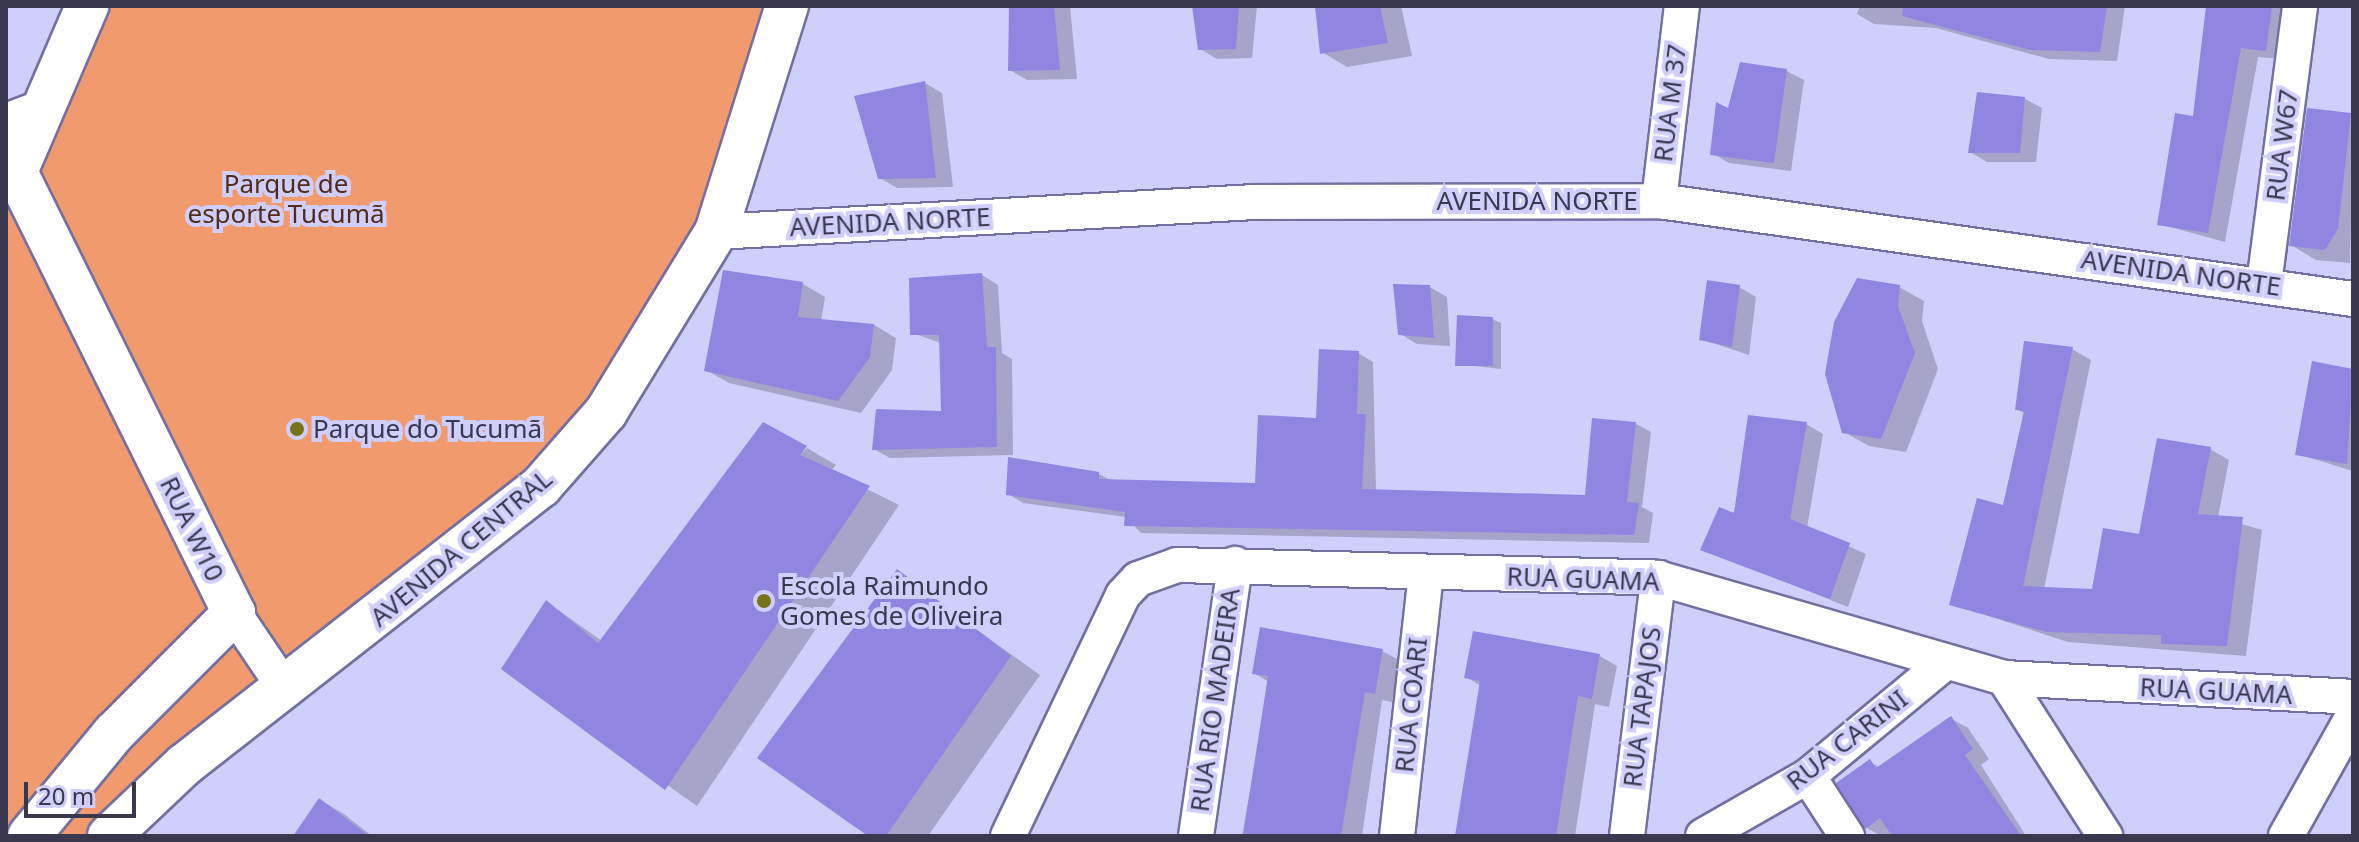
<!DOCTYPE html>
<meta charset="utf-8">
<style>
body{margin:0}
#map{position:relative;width:2359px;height:842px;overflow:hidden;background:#d0cefb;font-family:"Noto Sans",sans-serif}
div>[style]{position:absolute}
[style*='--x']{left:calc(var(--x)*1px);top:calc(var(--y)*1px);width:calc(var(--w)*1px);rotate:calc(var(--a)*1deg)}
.green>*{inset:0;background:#f09a6e}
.shadow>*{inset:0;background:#0003}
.building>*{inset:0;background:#9086e1}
.roads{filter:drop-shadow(2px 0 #736fa1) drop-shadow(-2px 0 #736fa1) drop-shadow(0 2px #736fa1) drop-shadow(0 -2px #736fa1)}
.minor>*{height:34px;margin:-17px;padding:0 17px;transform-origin:17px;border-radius:17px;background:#fff}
.tertiary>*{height:42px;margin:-21px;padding:0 21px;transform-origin:21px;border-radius:21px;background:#fff}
.dots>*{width:22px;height:22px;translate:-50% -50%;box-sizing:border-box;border:4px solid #d0cefb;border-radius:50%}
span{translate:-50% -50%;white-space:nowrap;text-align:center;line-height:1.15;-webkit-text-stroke:8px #d0cefb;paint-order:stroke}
.street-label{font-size:26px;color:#3a384f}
.park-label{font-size:26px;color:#522c18}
.poi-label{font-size:26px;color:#3a384f}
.left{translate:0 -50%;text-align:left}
.frame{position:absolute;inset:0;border:8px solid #3a384f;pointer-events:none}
.scale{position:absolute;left:24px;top:782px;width:112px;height:36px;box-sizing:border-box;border:4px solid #3a384f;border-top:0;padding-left:10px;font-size:24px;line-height:28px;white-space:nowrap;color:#3a384f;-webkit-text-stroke:6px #d0cefb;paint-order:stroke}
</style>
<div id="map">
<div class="green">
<i style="clip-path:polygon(87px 6px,787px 6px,716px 232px,541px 486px,110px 836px,6px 836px,6px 196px)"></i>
</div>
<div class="shadow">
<i style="clip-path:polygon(1011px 6px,1070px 6px,1077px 79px,1027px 80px,1010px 70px)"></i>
<i style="clip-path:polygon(1194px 6px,1257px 6px,1252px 58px,1217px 59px,1200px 49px)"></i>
<i style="clip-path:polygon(1317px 6px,1401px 6px,1412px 56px,1347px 67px,1322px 52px)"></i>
<i style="clip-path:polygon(1860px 6px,2125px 6px,2117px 61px,2049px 59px,1936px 28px,1874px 24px,1857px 14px)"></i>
<i style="clip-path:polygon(2208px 6px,2289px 6px,2283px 59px,2258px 57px,2225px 242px,2159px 224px,2194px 119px)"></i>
<i style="clip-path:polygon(1787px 71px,1804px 80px,1791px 171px,1729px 163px,1712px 153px,1730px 111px)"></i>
<i style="clip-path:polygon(925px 83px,942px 93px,953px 187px,897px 188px,880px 178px)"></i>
<i style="clip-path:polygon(2025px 99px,2042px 108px,2036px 162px,1987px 162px,1970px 152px)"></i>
<i style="clip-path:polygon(2309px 110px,2353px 116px,2350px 263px,2316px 260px,2291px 245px)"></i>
<i style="clip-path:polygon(725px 273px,803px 284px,825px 297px,821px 321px,874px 325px,896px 338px,892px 370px,861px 413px,729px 383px,706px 370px)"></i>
<i style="clip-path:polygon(982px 275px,998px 285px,1002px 353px,1012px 359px,1013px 455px,890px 458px,874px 449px,943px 413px,941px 343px,912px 333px)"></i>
<i style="clip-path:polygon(1430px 287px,1447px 297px,1450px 346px,1417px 344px,1400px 334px)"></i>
<i style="clip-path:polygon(1739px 287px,1756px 297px,1749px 355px,1701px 339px)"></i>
<i style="clip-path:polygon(1899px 287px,1924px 301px,1922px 321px,1938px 369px,1906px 452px,1869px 446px,1844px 432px)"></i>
<i style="clip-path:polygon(1492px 319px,1501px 323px,1501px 369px,1457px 364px)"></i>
<i style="clip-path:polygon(2072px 349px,2091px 360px,2044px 589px,2094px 591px,2210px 449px,2229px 460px,2218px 517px,2262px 530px,2246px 656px,2068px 642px,1952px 604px,2004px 507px,2025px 414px,2017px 409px)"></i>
<i style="clip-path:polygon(1358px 353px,1373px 362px,1376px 491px,1587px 497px,1636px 424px,1651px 432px,1642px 507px,1653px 513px,1649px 543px,1141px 533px,1126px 517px,1023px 503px,1008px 494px,1099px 474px,1112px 481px,1257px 485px,1317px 420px)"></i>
<i style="clip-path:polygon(2314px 363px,2353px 371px,2353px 471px,2297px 454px)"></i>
<i style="clip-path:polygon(1806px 424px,1823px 434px,1807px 528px,1866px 554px,1848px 607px,1703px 549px)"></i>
<i style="clip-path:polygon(807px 448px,836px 465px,831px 471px,899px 505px,697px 806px,503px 669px,547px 602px,602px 641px)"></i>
<i style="clip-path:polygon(897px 572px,1040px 675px,928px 836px,871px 836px)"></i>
<i style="clip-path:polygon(1474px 634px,1600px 656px,1617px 666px,1609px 707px,1595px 704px,1575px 836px,1457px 836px,1481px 686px,1466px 677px)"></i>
<i style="clip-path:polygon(1382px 651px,1399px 660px,1392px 702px,1382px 700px,1362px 836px,1242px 836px,1269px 682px,1254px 673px)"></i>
<i style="clip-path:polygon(1951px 719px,1968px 728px,1989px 759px,1981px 765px,2026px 836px,1881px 836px,1867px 828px,1870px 762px,1881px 768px)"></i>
<i style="clip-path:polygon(320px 800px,344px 814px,372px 836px,296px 836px)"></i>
</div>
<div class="building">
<i style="clip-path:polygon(1009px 6px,1054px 6px,1060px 70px,1008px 71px)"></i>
<i style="clip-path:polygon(1192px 6px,1239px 6px,1236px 49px,1198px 50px)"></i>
<i style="clip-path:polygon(1315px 6px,1380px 6px,1388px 43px,1320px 54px)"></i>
<i style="clip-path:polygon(1903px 6px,2107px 6px,2100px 52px,2030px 50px,1902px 16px)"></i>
<i style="clip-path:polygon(2206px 6px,2272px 6px,2266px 51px,2241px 48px,2208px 233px,2157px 225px,2175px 113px,2193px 116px)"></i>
<i style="clip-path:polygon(1740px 62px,1787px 69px,1774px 163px,1710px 155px,1716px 102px,1728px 108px)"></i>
<i style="clip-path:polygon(925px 81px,936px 178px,878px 179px,854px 96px)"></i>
<i style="clip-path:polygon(1977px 92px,2025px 97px,2020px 153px,1968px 153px)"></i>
<i style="clip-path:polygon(2307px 108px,2351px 113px,2338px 229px,2325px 250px,2289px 246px)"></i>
<i style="clip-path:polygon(723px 270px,803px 282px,798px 317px,874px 324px,870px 357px,838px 401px,704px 371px)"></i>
<i style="clip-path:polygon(982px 273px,987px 347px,996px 347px,997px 447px,872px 450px,876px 409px,941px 411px,939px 335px,910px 335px,909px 278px)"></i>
<i style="clip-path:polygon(1857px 278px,1900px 285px,1898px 306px,1915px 353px,1881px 439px,1842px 433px,1825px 374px,1834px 322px)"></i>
<i style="clip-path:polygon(1707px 280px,1740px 285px,1732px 347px,1699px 340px)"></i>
<i style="clip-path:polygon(1393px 284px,1430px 285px,1434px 338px,1398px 335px)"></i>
<i style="clip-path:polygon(1457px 315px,1493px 317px,1493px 366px,1455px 366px)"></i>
<i style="clip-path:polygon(2024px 341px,2073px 347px,2023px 586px,2092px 589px,2103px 528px,2139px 534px,2157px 438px,2211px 447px,2198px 514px,2243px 517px,2227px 646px,2161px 644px,2161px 635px,2047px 632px,1949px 605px,1977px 498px,2003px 505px,2024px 411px,2015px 410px)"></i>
<i style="clip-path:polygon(1319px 349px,1359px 351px,1357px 414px,1366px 414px,1362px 489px,1585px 495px,1592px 418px,1636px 422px,1627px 502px,1639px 503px,1634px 535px,1124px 526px,1125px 512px,1006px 495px,1008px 457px,1099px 472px,1099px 479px,1255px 483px,1258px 415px,1316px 418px)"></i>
<i style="clip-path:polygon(2312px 361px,2353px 369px,2347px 464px,2295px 455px)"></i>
<i style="clip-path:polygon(1748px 415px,1807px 422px,1790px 519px,1850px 543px,1830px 599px,1700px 550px,1719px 507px,1734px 513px)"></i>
<i style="clip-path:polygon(763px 422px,807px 446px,800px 455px,870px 486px,665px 790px,501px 669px,546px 600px,598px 643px)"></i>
<i style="clip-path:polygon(897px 569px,1011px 656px,886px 836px,868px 836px,757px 758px)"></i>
<i style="clip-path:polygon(1260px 627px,1383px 649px,1375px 694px,1365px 692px,1341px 836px,1243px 836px,1268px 676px,1252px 674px)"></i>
<i style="clip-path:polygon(1473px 631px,1600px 654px,1592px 699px,1578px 696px,1556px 836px,1455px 836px,1480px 681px,1464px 678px)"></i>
<i style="clip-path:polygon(1951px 716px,1973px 749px,1965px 755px,2021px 836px,1892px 836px,1880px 818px,1865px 829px,1836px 783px,1870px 759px,1876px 768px)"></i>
<i style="clip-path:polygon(319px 798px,369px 836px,293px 836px)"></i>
</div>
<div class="roads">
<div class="minor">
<i style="--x:6;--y:121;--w:45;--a:-20.9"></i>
<i style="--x:1659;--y:201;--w:196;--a:-83.3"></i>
<i style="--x:716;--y:232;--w:539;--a:-3.19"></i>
<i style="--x:1254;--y:202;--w:405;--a:-0.1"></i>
<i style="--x:1659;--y:201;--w:701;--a:8.04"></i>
<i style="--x:2264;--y:284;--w:280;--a:-82.6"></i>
<i style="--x:234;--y:613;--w:93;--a:56"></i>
<i style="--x:2004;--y:678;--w:188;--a:57.4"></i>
<i style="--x:1808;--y:776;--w:72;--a:57"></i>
<i style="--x:1008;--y:836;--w:267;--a:-64.5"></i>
<i style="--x:1123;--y:595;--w:22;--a:-47"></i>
<i style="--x:1138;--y:579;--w:41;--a:-19.7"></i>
<i style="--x:1177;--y:565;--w:481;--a:1.5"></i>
<i style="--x:1658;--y:578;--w:360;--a:16.1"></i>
<i style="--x:2004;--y:678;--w:350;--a:3.1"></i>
<i style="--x:1196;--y:836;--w:275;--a:-81.8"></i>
<i style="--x:1397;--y:836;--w:264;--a:-83.7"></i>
<i style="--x:1627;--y:836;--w:260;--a:-83.1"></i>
<i style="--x:1703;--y:836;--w:121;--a:-29.7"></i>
<i style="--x:1808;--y:776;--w:179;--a:-39.6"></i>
<i style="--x:2286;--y:836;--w:137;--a:-60.8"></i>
</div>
<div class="tertiary">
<i style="--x:29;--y:836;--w:134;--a:-50.5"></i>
<i style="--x:114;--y:733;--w:170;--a:-45"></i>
<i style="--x:234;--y:613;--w:492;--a:-116.3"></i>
<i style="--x:16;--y:172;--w:181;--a:-66.8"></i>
<i style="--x:109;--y:836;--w:103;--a:-43.4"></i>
<i style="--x:184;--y:765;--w:453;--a:-38"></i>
<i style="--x:541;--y:486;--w:98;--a:-48.7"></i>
<i style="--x:606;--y:412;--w:211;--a:-58.6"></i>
<i style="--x:716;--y:232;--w:237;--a:-72.6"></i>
</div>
</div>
<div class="dots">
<i style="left:297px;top:429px;background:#777418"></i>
<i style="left:764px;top:601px;background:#777418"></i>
</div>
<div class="street-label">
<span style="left:1670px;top:103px;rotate:-83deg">RUA M 37</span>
<span style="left:2282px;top:145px;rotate:-83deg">RUA W67</span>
<span style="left:1537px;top:201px">AVENIDA NORTE</span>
<span style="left:890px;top:222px;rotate:-3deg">AVENIDA NORTE</span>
<span style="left:2181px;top:273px;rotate:8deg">AVENIDA NORTE</span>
<span style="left:192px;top:529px;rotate:64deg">RUA W10</span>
<span style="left:461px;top:548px;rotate:-40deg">AVENIDA CENTRAL</span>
<span style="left:1583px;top:579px;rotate:2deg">RUA GUAMA</span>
<span style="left:2216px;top:691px;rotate:3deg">RUA GUAMA</span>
<span style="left:1215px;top:700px;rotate:-82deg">RUA RIO MADEIRA</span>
<span style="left:1411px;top:705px;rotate:-84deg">RUA COARI</span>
<span style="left:1642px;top:707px;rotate:-83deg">RUA TAPAJOS</span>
<span style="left:1847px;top:740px;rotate:-38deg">RUA CARINI</span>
</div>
<div class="park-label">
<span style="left:286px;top:199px">Parque de<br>esporte Tucumã</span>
</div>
<div class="poi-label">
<span class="left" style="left:313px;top:429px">Parque do Tucumã</span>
<span class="left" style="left:780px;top:601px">Escola Raimundo<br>Gomes de Oliveira</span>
</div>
<div class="frame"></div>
<div class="scale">20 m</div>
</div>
